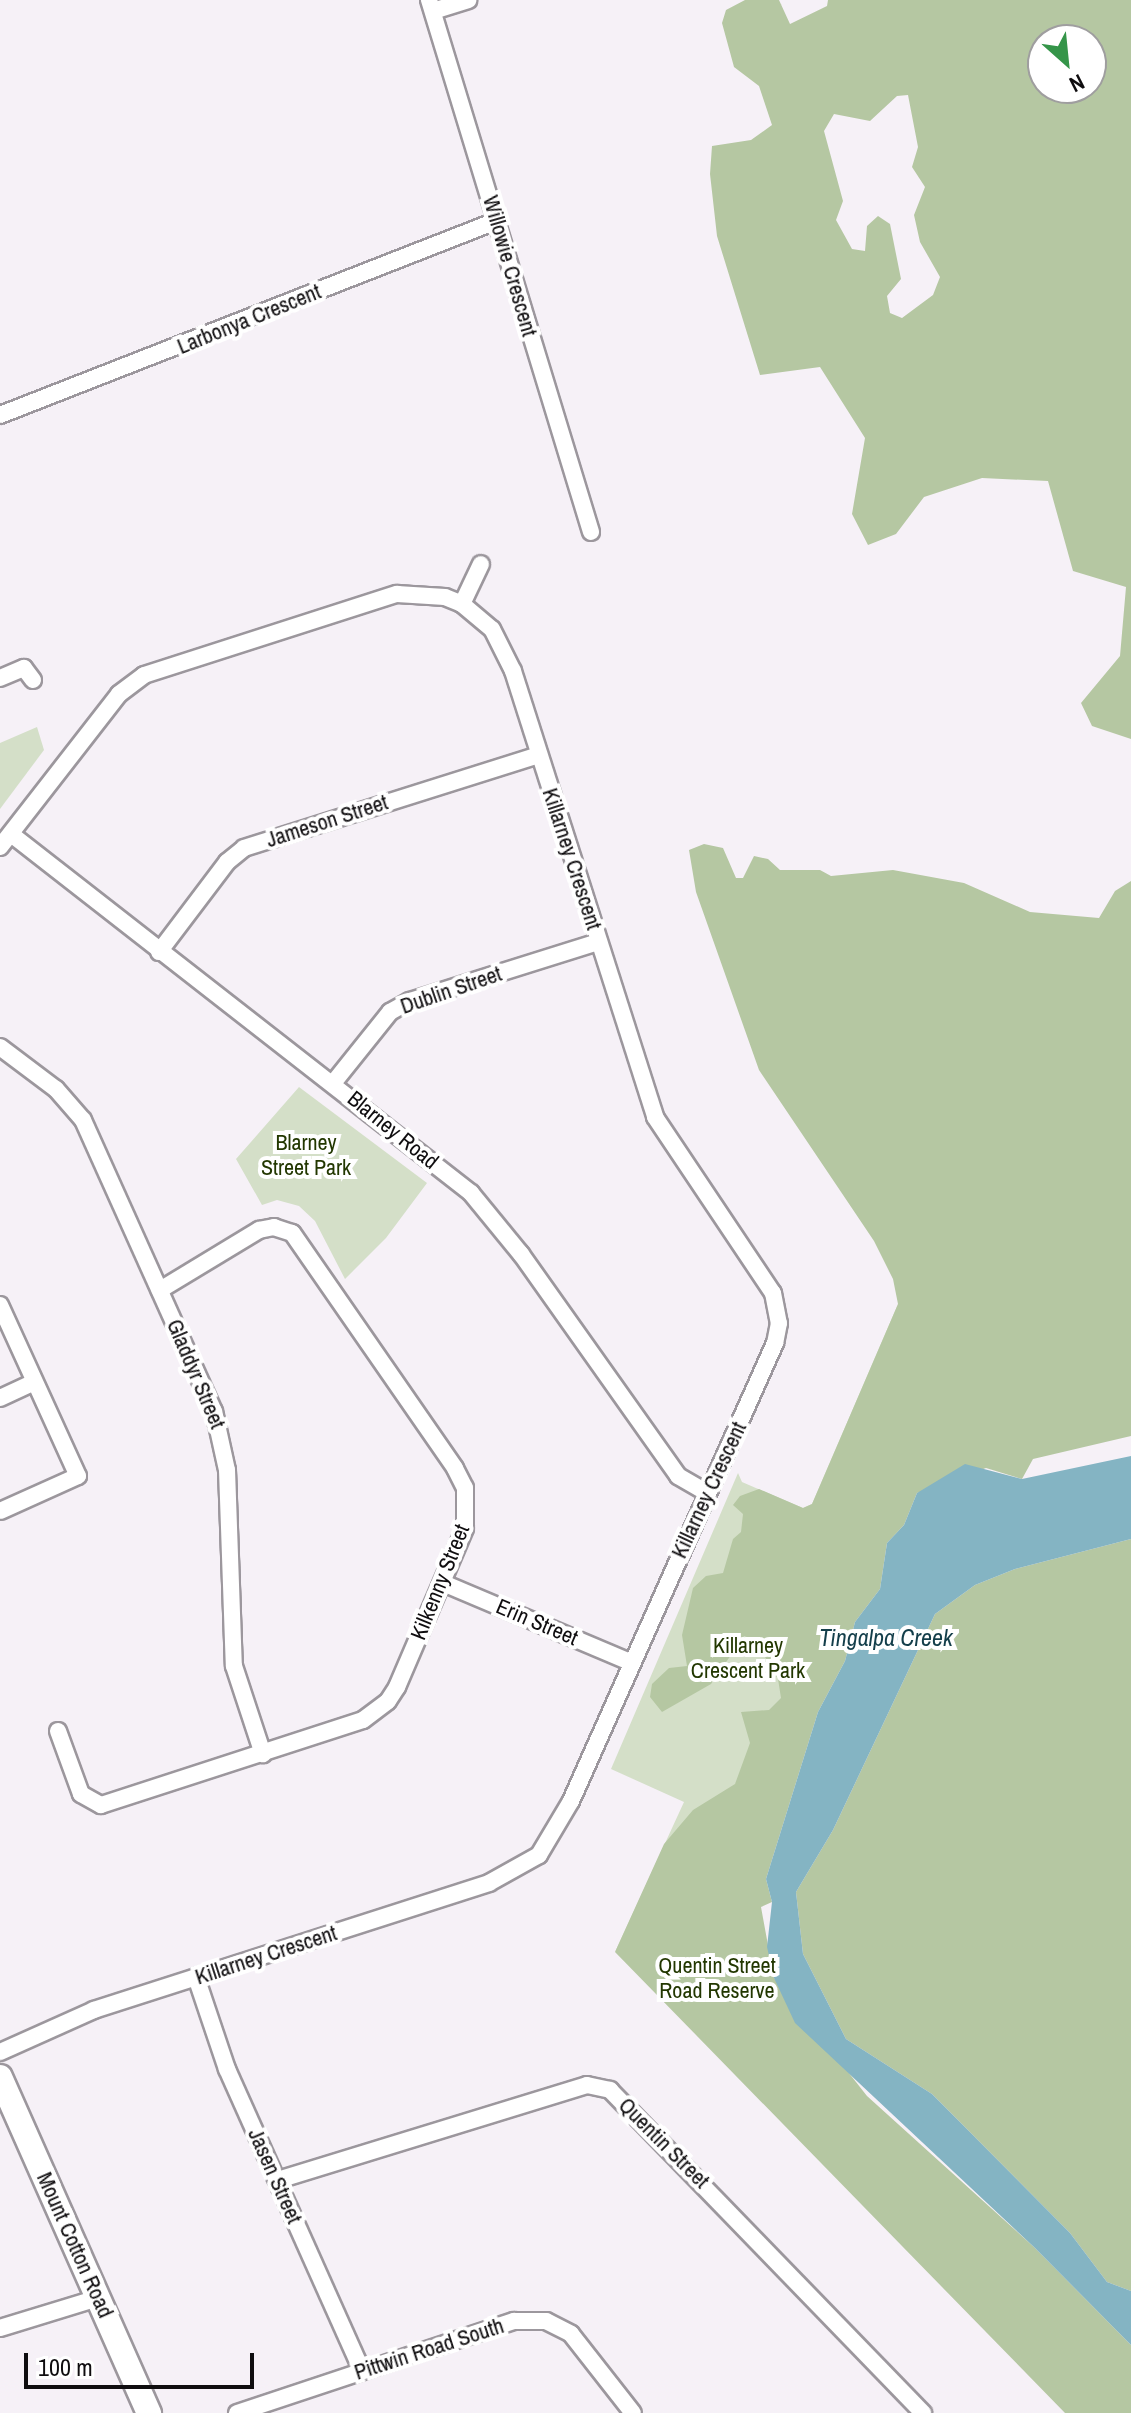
<!DOCTYPE html>
<style>
body{margin:0}
#map{position:relative;width:1131px;height:2413px;overflow:hidden;background:#f6f1f7;font-family:"Archivo Narrow",sans-serif}
div>[style]{position:absolute}
[style*='--x']{left:calc(var(--x)*1px);top:calc(var(--y)*1px);width:calc(var(--w)*1px);rotate:calc(var(--a)*1deg)}
.green>*{inset:0;background:#d4dfc8}
.forest>*{inset:0;background:#b5c7a2}
.water>*{inset:0;background:#84b4c3}
.roads{filter:drop-shadow(2px 0 #9c979d) drop-shadow(-2px 0 #9c979d) drop-shadow(0 2px #9c979d) drop-shadow(0 -2px #9c979d)}
.street>*{height:16px;margin:-8px;padding:0 8px;transform-origin:8px;border-radius:8px;background:#fff}
.primary>*{height:24px;margin:-12px;padding:0 12px;transform-origin:12px;border-radius:12px;background:#fff}
span{translate:-50% -50%;white-space:nowrap;text-align:center;line-height:1.15;-webkit-text-stroke:8px #fff;paint-order:stroke}
.street-label{font-size:22px;color:#0f0d0f}
.park-label{font-size:22px;color:#223700}
.water-label{font-size:24px;color:#133e4a;font-style:italic}
.north{position:absolute;left:1027px;top:24px;width:80px;height:80px;box-sizing:border-box;background:#fff;border:2px solid #9f9e9f;border-radius:50%;rotate:153deg;font-size:22px;font-weight:700;line-height:32px;text-align:center;color:#0f0d0f}
.north::after{content:'';display:block;margin:auto;width:28px;height:36px;background:#359549;clip-path:polygon(50% 0,100% 100%,50% 72%,0 100%)}
.scale{position:absolute;left:24px;top:2353px;width:230px;height:36px;box-sizing:border-box;border:4px solid #0f0d0f;border-top:0;padding-left:10px;font-size:24px;line-height:28px;white-space:nowrap;color:#0f0d0f;-webkit-text-stroke:6px #fff;paint-order:stroke}
</style>
<div id="map">
<div class="green">
<i style="clip-path:polygon(37px 727px,44px 750px,0 809px,0 743px)"></i>
<i style="clip-path:polygon(299px 1087px,427px 1183px,386px 1238px,345px 1279px,315px 1221px,299px 1206px,277px 1200px,262px 1205px,236px 1159px)"></i>
<i style="clip-path:polygon(898px 1304px,845px 1631px,615px 1952px,684px 1802px,611px 1769px,738px 1473px,742px 1482px,803px 1508px,812px 1504px)"></i>
</div>
<div class="forest">
<i style="clip-path:polygon(evenodd,745px 0,779px 0,790px 24px,827px 6px,828px 0,1131px 0,1131px 739px,1092px 726px,1081px 703px,1120px 656px,1126px 587px,1073px 571px,1048px 481px,982px 478px,924px 497px,896px 534px,868px 545px,852px 514px,865px 438px,820px 367px,760px 375px,717px 236px,710px 174px,712px 146px,751px 140px,772px 125px,759px 86px,734px 67px,722px 23px,726px 10px,745px 0,1043px 40px,1091px 40px,1091px 88px,1043px 88px,1043px 40px,745px 0,908px 95px,918px 147px,912px 167px,925px 187px,914px 215px,920px 242px,940px 277px,933px 295px,902px 318px,890px 313px,887px 296px,901px 279px,890px 224px,878px 216px,867px 226px,865px 251px,852px 249px,836px 220px,843px 201px,824px 131px,834px 114px,870px 121px,897px 96px,908px 95px)"></i>
<i style="clip-path:polygon(704px 844px,723px 848px,736px 878px,743px 878px,754px 856px,768px 859px,780px 870px,820px 870px,831px 876px,893px 870px,964px 883px,1030px 912px,1099px 918px,1115px 891px,1131px 881px,1131px 1436px,1033px 1459px,1022px 1479px,986px 1468px,917px 1493px,904px 1525px,887px 1543px,880px 1589px,855px 1622px,845px 1661px,818px 1712px,766px 1879px,772px 1902px,761px 1907px,774px 1978px,867px 2096px,1035px 2248px,1131px 2345px,1131px 2413px,1065px 2413px,615px 1952px,664px 1844px,693px 1810px,735px 1784px,750px 1743px,741px 1712px,769px 1710px,781px 1698px,778px 1679px,755px 1640px,744px 1636px,711px 1684px,662px 1712px,650px 1697px,652px 1684px,669px 1668px,687px 1666px,682px 1635px,693px 1588px,706px 1576px,723px 1573px,733px 1539px,741px 1532px,743px 1514px,733px 1505px,740px 1496px,759px 1489px,803px 1508px,812px 1504px,898px 1304px,893px 1279px,874px 1241px,759px 1070px,696px 892px,689px 850px)"></i>
<i style="clip-path:polygon(1131px 1539px,1131px 2291px,1107px 2282px,1070px 2233px,932px 2094px,846px 2039px,803px 1954px,796px 1892px,833px 1830px,935px 1614px,975px 1585px,1015px 1569px)"></i>
</div>
<div class="water">
<i style="clip-path:polygon(1131px 1456px,1131px 1539px,1015px 1569px,975px 1585px,935px 1614px,833px 1830px,796px 1892px,803px 1954px,846px 2039px,932px 2094px,1070px 2233px,1107px 2282px,1131px 2291px,1131px 2345px,1035px 2248px,795px 2023px,774px 1978px,767px 1947px,772px 1902px,766px 1879px,818px 1712px,845px 1661px,855px 1622px,880px 1589px,887px 1543px,904px 1525px,917px 1493px,965px 1464px,1022px 1479px)"></i>
</div>
<div class="roads">
<div class="street">
<i style="--x:429;--y:0;--w:556;--a:73.06"></i>
<i style="--x:433;--y:11;--w:37;--a:-17"></i>
<i style="--x:0;--y:415;--w:533;--a:-21.36"></i>
<i style="--x:462;--y:604;--w:44;--a:-64.6"></i>
<i style="--x:0;--y:678;--w:26;--a:-23"></i>
<i style="--x:24;--y:668;--w:15;--a:53"></i>
<i style="--x:11;--y:834;--w:584;--a:37.97"></i>
<i style="--x:471;--y:1193;--w:79;--a:50.7"></i>
<i style="--x:521;--y:1254;--w:272;--a:54.7"></i>
<i style="--x:678;--y:1476;--w:32;--a:30"></i>
<i style="--x:0;--y:847;--w:194;--a:-52.1"></i>
<i style="--x:119;--y:694;--w:31;--a:-37"></i>
<i style="--x:144;--y:675;--w:266;--a:-17.8"></i>
<i style="--x:397;--y:594;--w:48;--a:3.6"></i>
<i style="--x:445;--y:597;--w:18;--a:22"></i>
<i style="--x:462;--y:604;--w:39;--a:40"></i>
<i style="--x:492;--y:629;--w:47;--a:63.4"></i>
<i style="--x:513;--y:671;--w:468;--a:72.3"></i>
<i style="--x:655;--y:1117;--w:212;--a:56.2"></i>
<i style="--x:773;--y:1293;--w:31;--a:79"></i>
<i style="--x:779;--y:1323;--w:20;--a:101"></i>
<i style="--x:775;--y:1343;--w:501;--a:114.01"></i>
<i style="--x:571;--y:1801;--w:63;--a:120.7"></i>
<i style="--x:539;--y:1855;--w:57;--a:150.8"></i>
<i style="--x:489;--y:1883;--w:415;--a:162.2"></i>
<i style="--x:94;--y:2010;--w:103;--a:155.9"></i>
<i style="--x:159;--y:952;--w:113;--a:-52.9"></i>
<i style="--x:227;--y:862;--w:22;--a:-39"></i>
<i style="--x:244;--y:848;--w:309;--a:-17.5"></i>
<i style="--x:0;--y:1047;--w:70;--a:36.9"></i>
<i style="--x:56;--y:1089;--w:41;--a:48.9"></i>
<i style="--x:83;--y:1120;--w:319;--a:65.8"></i>
<i style="--x:214;--y:1411;--w:60;--a:77.6"></i>
<i style="--x:227;--y:1470;--w:196;--a:88"></i>
<i style="--x:234;--y:1666;--w:93;--a:71.8"></i>
<i style="--x:334;--y:1082;--w:90;--a:-51.3"></i>
<i style="--x:390;--y:1012;--w:23;--a:-29"></i>
<i style="--x:410;--y:1001;--w:197;--a:-17.4"></i>
<i style="--x:0;--y:1305;--w:188;--a:65.5"></i>
<i style="--x:78;--y:1476;--w:85;--a:155.8"></i>
<i style="--x:0;--y:1398;--w:38;--a:-25"></i>
<i style="--x:443;--y:1583;--w:203;--a:22.9"></i>
<i style="--x:58;--y:1731;--w:67;--a:69.9"></i>
<i style="--x:81;--y:1794;--w:23;--a:29"></i>
<i style="--x:101;--y:1805;--w:275;--a:-18"></i>
<i style="--x:363;--y:1720;--w:31;--a:-37"></i>
<i style="--x:388;--y:1701;--w:17;--a:-57"></i>
<i style="--x:397;--y:1687;--w:173;--a:-66.8"></i>
<i style="--x:465;--y:1528;--w:40;--a:-90"></i>
<i style="--x:465;--y:1488;--w:22;--a:-117"></i>
<i style="--x:455;--y:1468;--w:286;--a:-124.7"></i>
<i style="--x:292;--y:1233;--w:19;--a:-162"></i>
<i style="--x:274;--y:1227;--w:15;--a:169"></i>
<i style="--x:259;--y:1230;--w:116;--a:148.8"></i>
<i style="--x:196;--y:1977;--w:97;--a:71.4"></i>
<i style="--x:227;--y:2069;--w:331;--a:65.9"></i>
<i style="--x:278;--y:2180;--w:323;--a:-17.1"></i>
<i style="--x:587;--y:2085;--w:24;--a:12"></i>
<i style="--x:610;--y:2090;--w:450;--a:45.9"></i>
<i style="--x:0;--y:2328;--w:102;--a:-17"></i>
<i style="--x:237;--y:2413;--w:292;--a:-18.4"></i>
<i style="--x:514;--y:2321;--w:32;--a:0"></i>
<i style="--x:546;--y:2321;--w:28;--a:27"></i>
<i style="--x:571;--y:2334;--w:100;--a:51.9"></i>
</div>
<div class="primary">
<i style="--x:0;--y:2077;--w:368;--a:66.1"></i>
</div>
</div>
<div class="street-label">
<span style="left:510px;top:266px;rotate:74deg">Willowie Crescent</span>
<span style="left:249px;top:319px;rotate:-22deg">Larbonya Crescent</span>
<span style="left:327px;top:821px;rotate:-18deg">Jameson Street</span>
<span style="left:572px;top:859px;rotate:72deg">Killarney Crescent</span>
<span style="left:451px;top:990px;rotate:-19deg">Dublin Street</span>
<span style="left:393px;top:1130px;rotate:39deg">Blarney Road</span>
<span style="left:196px;top:1374px;rotate:67deg">Gladdyr Street</span>
<span style="left:709px;top:1490px;rotate:-65deg">Killarney Crescent</span>
<span style="left:440px;top:1582px;rotate:-68deg">Kilkenny Street</span>
<span style="left:537px;top:1622px;rotate:23deg">Erin Street</span>
<span style="left:266px;top:1955px;rotate:-18deg">Killarney Crescent</span>
<span style="left:664px;top:2143px;rotate:45deg">Quentin Street</span>
<span style="left:275px;top:2176px;rotate:66deg">Jasen Street</span>
<span style="left:75px;top:2245px;rotate:66deg">Mount Cotton Road</span>
<span style="left:429px;top:2349px;rotate:-18deg">Pittwin Road South</span>
</div>
<div class="park-label">
<span style="left:306px;top:1155px">Blarney<br>Street Park</span>
<span style="left:748px;top:1658px">Killarney<br>Crescent Park</span>
<span style="left:717px;top:1978px">Quentin Street<br>Road Reserve</span>
</div>
<div class="water-label">
<span style="left:886px;top:1638px">Tingalpa Creek</span>
</div>
<div class="north">N</div>
<div class="scale">100 m</div>
</div>
